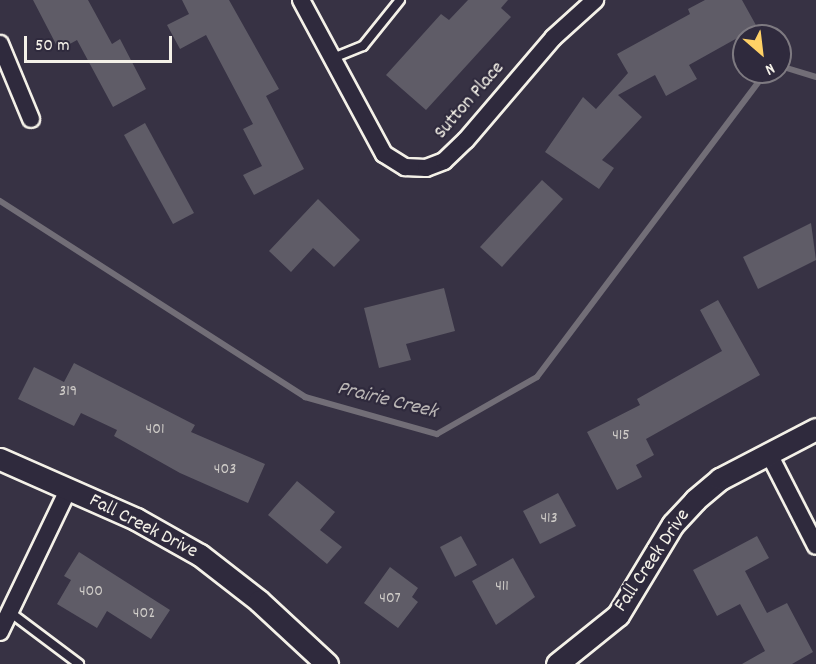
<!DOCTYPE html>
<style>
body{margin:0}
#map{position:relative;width:816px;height:664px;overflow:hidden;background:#373244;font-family:Dekko,sans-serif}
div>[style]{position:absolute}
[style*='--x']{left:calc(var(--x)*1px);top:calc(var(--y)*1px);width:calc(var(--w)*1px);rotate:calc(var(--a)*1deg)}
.stream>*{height:6px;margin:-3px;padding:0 3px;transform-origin:3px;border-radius:3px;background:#726e77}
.building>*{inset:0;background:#5f5c67}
.roads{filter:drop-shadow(2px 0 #f4f1e8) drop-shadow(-2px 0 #f4f1e8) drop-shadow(0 2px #f4f1e8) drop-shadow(0 -2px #f4f1e8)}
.service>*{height:8px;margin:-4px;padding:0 4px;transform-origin:4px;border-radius:4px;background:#2f2a3d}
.minor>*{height:16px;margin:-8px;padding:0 8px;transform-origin:8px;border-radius:8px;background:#2f2a3d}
.tertiary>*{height:21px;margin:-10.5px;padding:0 10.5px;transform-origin:10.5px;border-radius:10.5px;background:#2f2a3d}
span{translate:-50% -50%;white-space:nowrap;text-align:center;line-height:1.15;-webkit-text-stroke:4.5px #2f2a3d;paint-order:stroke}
.number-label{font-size:16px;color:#cfccc8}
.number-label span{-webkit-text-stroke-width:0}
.street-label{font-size:20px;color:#f4f1e8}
.water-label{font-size:21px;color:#bab6b5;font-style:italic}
.north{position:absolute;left:732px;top:24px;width:60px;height:60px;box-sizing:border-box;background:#2f2a3d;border:2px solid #7e7a81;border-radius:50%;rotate:152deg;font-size:16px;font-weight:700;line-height:24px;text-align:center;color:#f4f1e8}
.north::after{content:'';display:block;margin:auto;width:21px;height:27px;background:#ffd166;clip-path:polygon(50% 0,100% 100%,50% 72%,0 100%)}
.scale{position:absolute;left:24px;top:36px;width:148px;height:27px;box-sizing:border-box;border:3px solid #f4f1e8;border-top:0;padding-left:8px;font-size:18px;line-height:21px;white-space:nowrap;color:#f4f1e8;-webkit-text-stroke:4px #2f2a3d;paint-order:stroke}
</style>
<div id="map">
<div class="stream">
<i style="--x:780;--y:66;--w:38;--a:17"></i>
<i style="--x:0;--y:201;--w:363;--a:32.7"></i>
<i style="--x:305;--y:397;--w:137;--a:15.7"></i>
<i style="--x:437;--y:434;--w:115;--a:-29.7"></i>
<i style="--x:537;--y:377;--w:381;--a:-53.1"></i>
</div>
<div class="building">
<i style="clip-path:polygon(33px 0,88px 0,112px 44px,120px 39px,146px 89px,113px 107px,77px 40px,59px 50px)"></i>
<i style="clip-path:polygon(182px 0,229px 0,279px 89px,266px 96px,304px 169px,254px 195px,243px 175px,262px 166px,243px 129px,253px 124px,206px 35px,180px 49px,167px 25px,189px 14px)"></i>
<i style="clip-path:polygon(468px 0,508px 0,501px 8px,511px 17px,426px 110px,386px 75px,441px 14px,449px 20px)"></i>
<i style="clip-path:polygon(705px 0,742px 0,757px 27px,689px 65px,697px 79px,666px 96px,655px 75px,618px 95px,642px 117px,602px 160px,614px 168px,599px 189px,545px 152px,583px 97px,596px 109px,628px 73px,617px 54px,690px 14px,688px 9px)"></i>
<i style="clip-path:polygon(145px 123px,194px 213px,173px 224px,124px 135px)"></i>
<i style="clip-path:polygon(542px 180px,563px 199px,502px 267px,480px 247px)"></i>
<i style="clip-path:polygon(318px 199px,360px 240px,334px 267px,313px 248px,291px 272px,269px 251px)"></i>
<i style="clip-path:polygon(811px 223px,816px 260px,758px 289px,743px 257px)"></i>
<i style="clip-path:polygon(444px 288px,455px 331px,406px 344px,411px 360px,379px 368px,364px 308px)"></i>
<i style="clip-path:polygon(718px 300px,760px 375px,646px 439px,654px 455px,636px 465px,642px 477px,617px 490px,587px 432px,640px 405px,637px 399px,722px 351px,700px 310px)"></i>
<i style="clip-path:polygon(74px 363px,195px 425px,191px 432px,265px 464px,248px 503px,180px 473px,114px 436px,117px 430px,81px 413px,74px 426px,18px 399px,34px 367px,64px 382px)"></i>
<i style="clip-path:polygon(297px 481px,335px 512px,320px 530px,342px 547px,327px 564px,268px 515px)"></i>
<i style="clip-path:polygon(558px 493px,576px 526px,540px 544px,523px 511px)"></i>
<i style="clip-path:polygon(461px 536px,477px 565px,455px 577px,440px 547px)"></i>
<i style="clip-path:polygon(757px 536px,769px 558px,745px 571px,767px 613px,787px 603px,813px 652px,792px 664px,742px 664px,765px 651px,740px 604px,717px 616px,693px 570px)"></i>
<i style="clip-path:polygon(79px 552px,170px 610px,151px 639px,107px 611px,97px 628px,57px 604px,71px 580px,64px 576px)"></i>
<i style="clip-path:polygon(513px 558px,535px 597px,496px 625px,472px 581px)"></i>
<i style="clip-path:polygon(390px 567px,418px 588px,412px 597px,418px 602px,398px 628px,364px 603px)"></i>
</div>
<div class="roads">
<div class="service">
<i style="--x:333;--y:58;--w:32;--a:-22"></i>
<i style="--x:363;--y:46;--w:59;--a:-51.2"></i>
<i style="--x:11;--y:613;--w:85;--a:36.9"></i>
</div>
<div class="minor">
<i style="--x:301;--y:0;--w:175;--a:61.7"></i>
<i style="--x:384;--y:154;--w:25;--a:32"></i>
<i style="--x:405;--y:167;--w:21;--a:3"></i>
<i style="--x:426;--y:168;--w:19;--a:-21"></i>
<i style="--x:444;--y:161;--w:30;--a:-44"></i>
<i style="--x:466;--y:140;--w:134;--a:-49.5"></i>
<i style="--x:553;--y:38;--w:57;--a:-42.1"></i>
<i style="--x:0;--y:44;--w:81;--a:67.5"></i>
<i style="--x:769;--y:454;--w:103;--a:62.9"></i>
<i style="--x:0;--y:632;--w:157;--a:-64.4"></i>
</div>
<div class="tertiary">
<i style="--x:0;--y:459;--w:149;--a:23.8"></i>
<i style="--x:136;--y:519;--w:73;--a:29.4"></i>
<i style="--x:200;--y:555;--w:75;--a:37.9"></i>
<i style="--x:259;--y:601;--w:93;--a:42.8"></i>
<i style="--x:557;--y:664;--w:78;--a:-38.8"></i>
<i style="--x:618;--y:615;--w:106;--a:-58.9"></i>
<i style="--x:673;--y:524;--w:33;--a:-47"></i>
<i style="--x:695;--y:500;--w:33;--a:-40"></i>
<i style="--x:720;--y:479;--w:108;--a:-27.5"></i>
</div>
</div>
<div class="number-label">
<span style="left:68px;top:392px">319</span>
<span style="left:155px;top:430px">401</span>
<span style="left:621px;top:436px">415</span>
<span style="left:225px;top:470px">403</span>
<span style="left:549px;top:519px">413</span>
<span style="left:502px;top:587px">411</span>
<span style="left:91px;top:592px">400</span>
<span style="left:390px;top:599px">407</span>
<span style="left:144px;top:614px">402</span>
</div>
<div class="street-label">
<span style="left:470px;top:101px;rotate:-49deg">Sutton Place</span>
<span style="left:143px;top:527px;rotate:27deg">Fall Creek Drive</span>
<span style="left:653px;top:561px;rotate:-56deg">Fall Creek Drive</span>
</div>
<div class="water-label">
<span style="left:387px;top:401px;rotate:14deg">Prairie Creek</span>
</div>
<div class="north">N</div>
<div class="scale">50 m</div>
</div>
